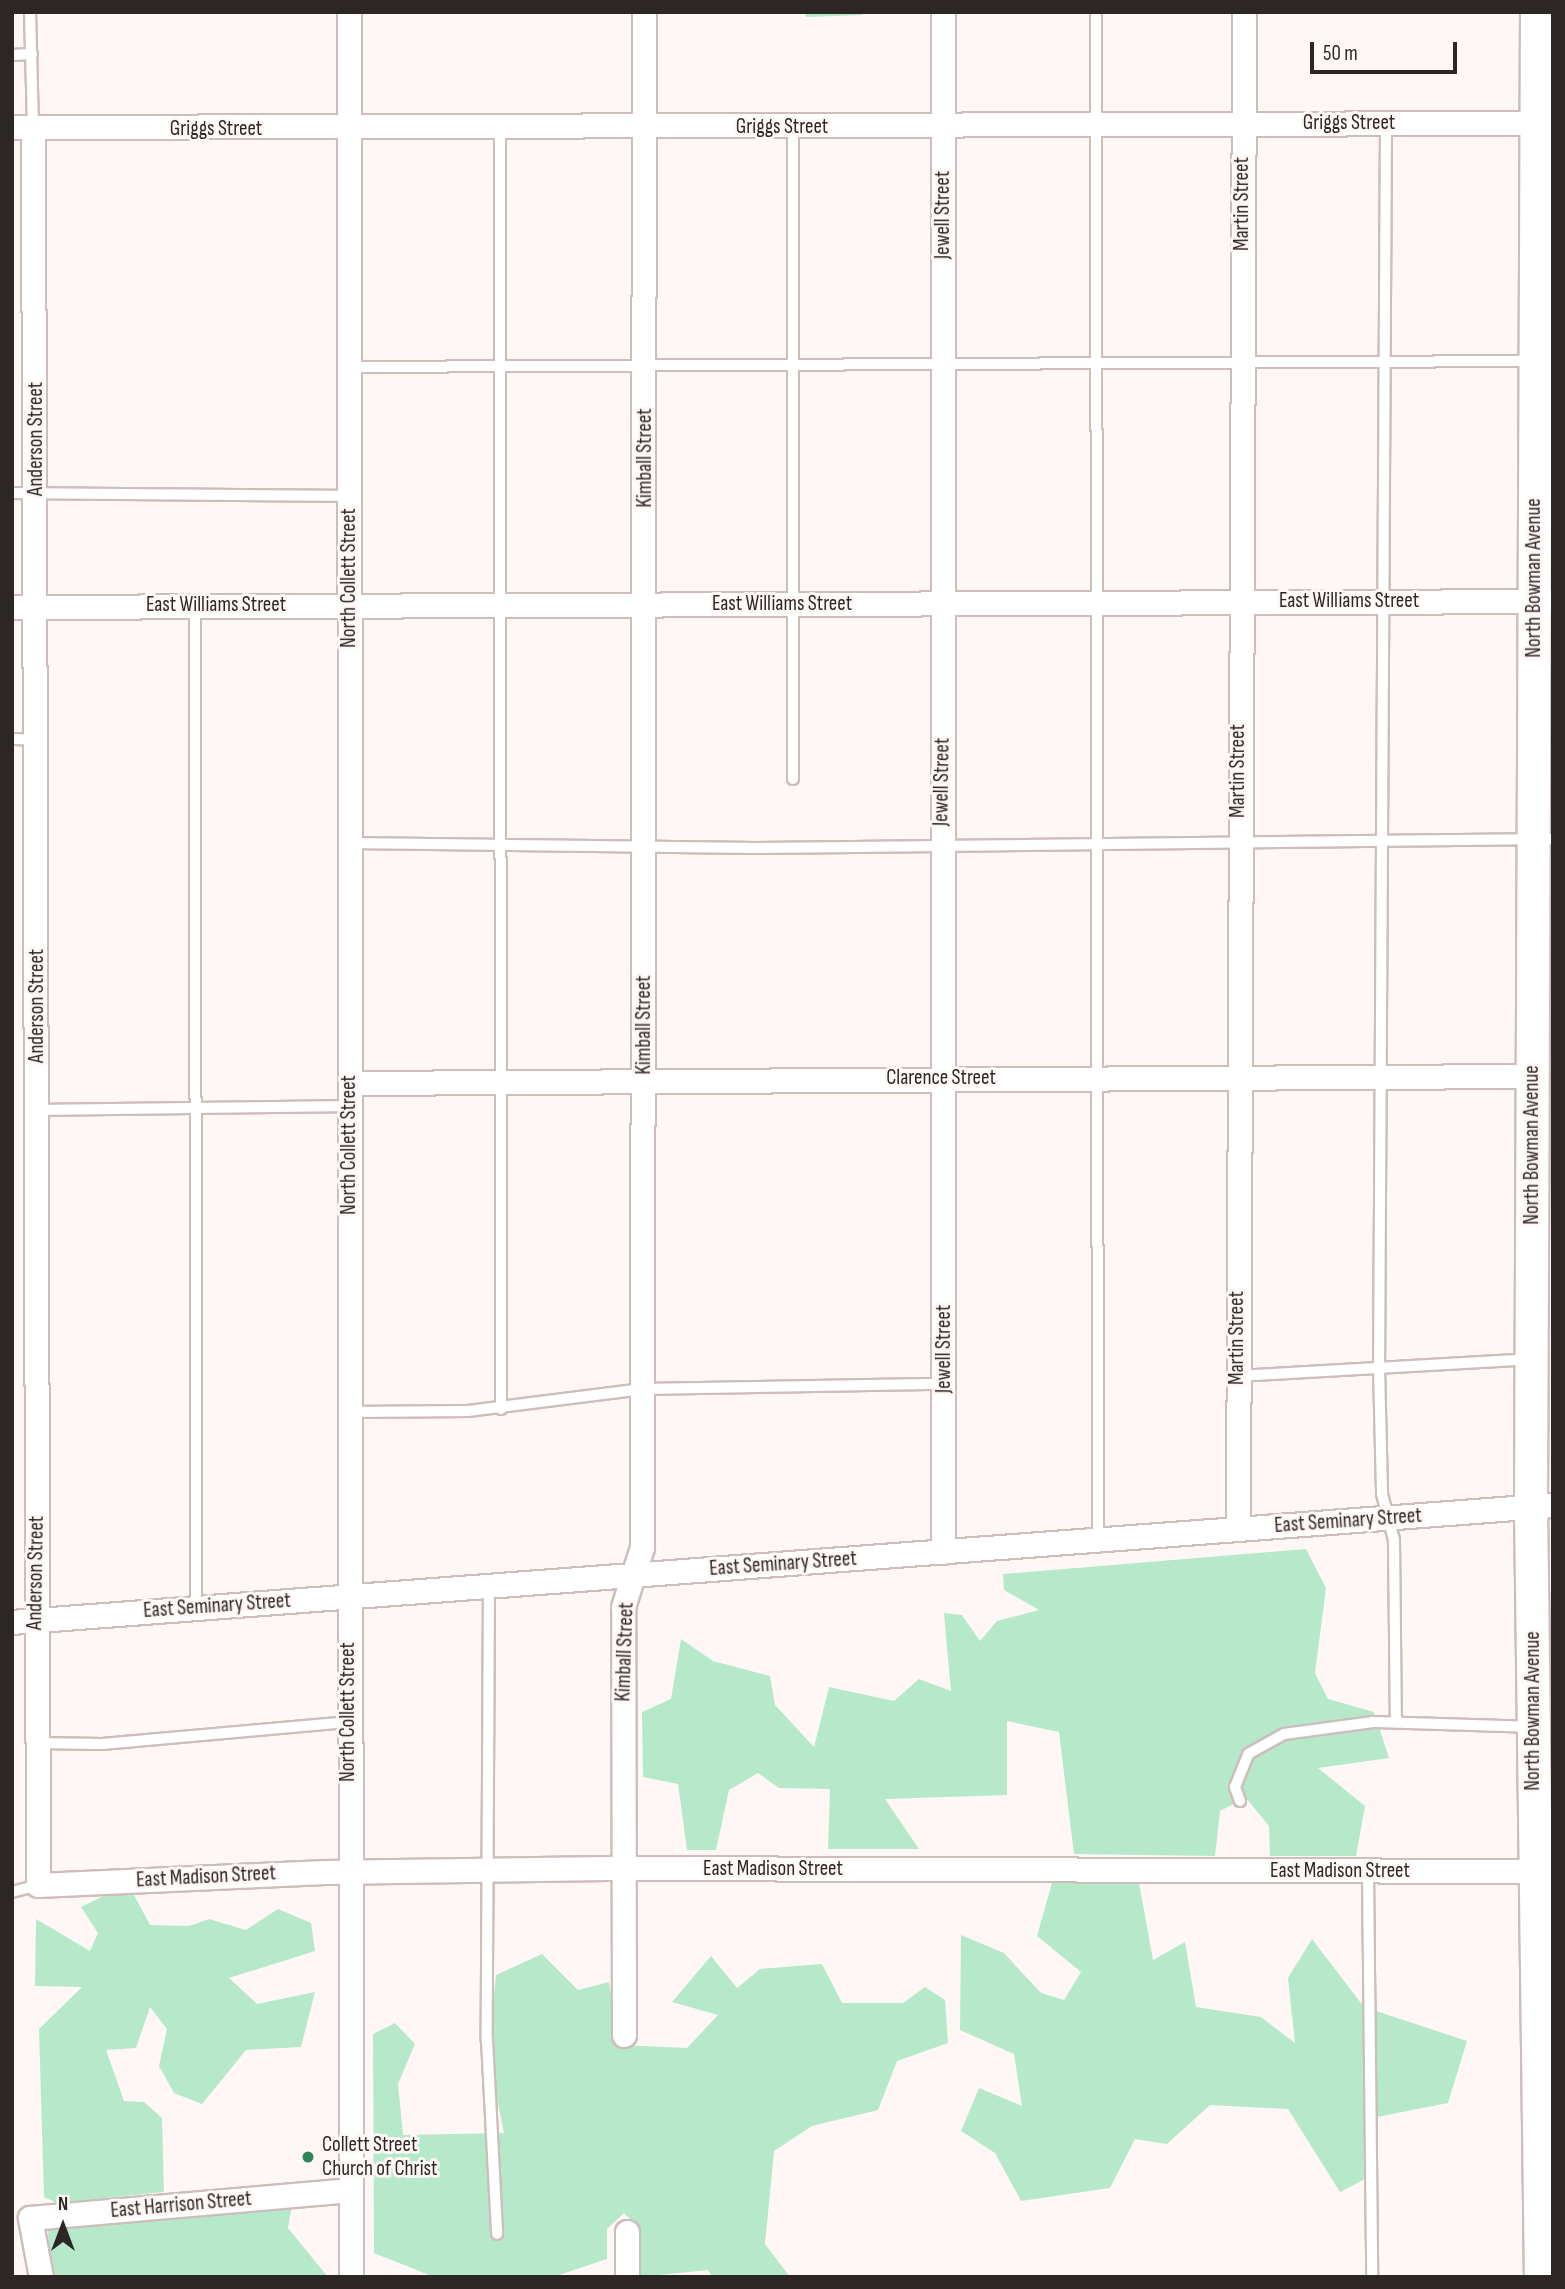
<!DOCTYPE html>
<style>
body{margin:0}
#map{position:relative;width:1565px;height:2289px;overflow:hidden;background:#fef7f6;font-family:"Sofia Sans Condensed",sans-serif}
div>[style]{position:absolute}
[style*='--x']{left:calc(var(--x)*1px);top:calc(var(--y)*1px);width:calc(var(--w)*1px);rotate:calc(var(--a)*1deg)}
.green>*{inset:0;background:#b6e9ca}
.roads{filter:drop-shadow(2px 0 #cdbebb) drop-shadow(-2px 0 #cdbebb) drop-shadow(0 2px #cdbebb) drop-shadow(0 -2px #cdbebb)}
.lane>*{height:10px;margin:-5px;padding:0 5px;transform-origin:5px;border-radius:5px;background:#fff}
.street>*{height:23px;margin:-11.5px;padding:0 11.5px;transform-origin:11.5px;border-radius:11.5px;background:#fff}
.secondary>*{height:32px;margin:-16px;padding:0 16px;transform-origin:16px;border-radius:16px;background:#fff}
.dots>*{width:19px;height:19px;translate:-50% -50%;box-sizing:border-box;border:4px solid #fef7f6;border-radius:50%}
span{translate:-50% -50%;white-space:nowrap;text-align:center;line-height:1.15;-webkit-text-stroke:6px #fef7f6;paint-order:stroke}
.street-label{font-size:21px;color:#2c2625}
.poi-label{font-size:21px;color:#2c2625}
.left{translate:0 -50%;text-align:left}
.frame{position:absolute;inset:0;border:14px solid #2c2625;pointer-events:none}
.north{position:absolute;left:28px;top:2191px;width:70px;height:70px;-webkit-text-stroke:5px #fef7f6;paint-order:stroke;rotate:0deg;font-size:19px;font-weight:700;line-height:28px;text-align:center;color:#2c2625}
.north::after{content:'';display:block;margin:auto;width:24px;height:32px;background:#2c2625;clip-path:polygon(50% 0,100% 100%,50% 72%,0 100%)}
.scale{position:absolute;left:1310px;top:42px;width:147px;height:32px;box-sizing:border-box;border:4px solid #2c2625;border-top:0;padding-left:9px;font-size:21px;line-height:24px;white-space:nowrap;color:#2c2625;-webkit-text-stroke:5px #fef7f6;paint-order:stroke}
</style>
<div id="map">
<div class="green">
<i style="clip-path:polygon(805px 12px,862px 12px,862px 15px,806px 17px)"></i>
<i style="clip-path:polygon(1306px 1549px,1326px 1588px,1315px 1673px,1328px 1699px,1374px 1712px,1389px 1758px,1318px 1768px,1365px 1806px,1356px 1856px,1270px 1856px,1269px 1826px,1246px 1798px,1220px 1811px,1215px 1856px,1074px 1854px,1059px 1732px,1007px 1721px,1007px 1795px,885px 1799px,919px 1849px,828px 1849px,830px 1789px,779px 1788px,758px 1773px,729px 1790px,716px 1850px,687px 1850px,678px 1784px,643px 1777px,642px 1712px,671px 1699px,681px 1639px,713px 1661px,770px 1676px,775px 1705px,814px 1747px,829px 1687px,894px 1701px,919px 1679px,951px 1691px,944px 1613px,962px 1615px,980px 1641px,997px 1621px,1039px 1610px,1004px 1590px,1003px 1574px)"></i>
<i style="clip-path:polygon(1052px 1883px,1139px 1883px,1153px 1960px,1185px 1942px,1196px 2007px,1261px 2017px,1295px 2043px,1288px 1978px,1312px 1939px,1364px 2007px,1467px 2041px,1448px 2103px,1367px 2119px,1367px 2178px,1340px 2192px,1288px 2109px,1210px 2105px,1167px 2144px,1135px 2139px,1110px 2188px,1021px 2201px,995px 2153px,961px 2131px,979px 2088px,1022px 2106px,1014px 2054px,960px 2030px,961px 1935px,1004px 1953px,1041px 1993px,1064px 2000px,1081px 1972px,1037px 1936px)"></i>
<i style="clip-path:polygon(112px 1892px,134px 1895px,150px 1925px,189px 1926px,209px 1919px,246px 1930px,278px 1909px,311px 1923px,315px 1951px,229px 1978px,257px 2004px,315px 1992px,301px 2047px,246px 2050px,202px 2104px,174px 2093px,159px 2066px,167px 2029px,150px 2007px,136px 2048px,106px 2050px,124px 2101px,144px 2102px,162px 2118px,164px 2192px,57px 2203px,44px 2197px,39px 2029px,82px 1987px,35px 1986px,36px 1919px,90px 1951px,98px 1933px,81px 1907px)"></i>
<i style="clip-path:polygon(542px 1954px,578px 1990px,609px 1982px,619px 2045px,687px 2048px,718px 2015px,672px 2002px,711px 1956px,737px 1988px,760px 1969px,822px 1964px,842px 2003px,903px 2003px,925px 1987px,945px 2000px,948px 2043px,897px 2061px,878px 2110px,812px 2126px,774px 2151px,765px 2244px,790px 2277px,712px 2277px,708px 2270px,639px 2277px,638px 2227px,624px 2213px,607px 2229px,607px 2259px,553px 2277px,434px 2277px,374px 2253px,373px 2034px,395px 2023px,415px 2044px,398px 2084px,403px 2135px,504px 2133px,488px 2054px,496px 1975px)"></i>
<i style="clip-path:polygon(292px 2205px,288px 2228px,328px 2277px,49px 2277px,48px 2226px)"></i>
</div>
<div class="roads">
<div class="lane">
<i style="--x:30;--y:12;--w:115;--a:88.5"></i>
<i style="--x:1096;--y:12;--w:1529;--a:89.93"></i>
<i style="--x:12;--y:55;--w:20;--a:-3"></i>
<i style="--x:1386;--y:123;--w:1245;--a:90.32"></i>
<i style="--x:1379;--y:1368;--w:126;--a:88.6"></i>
<i style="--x:1382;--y:1494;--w:48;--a:75.4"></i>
<i style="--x:1394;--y:1540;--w:182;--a:89.4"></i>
<i style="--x:500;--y:129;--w:1280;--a:89.96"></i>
<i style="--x:350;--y:367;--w:1203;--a:-0.29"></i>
<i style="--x:12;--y:493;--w:337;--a:0.5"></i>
<i style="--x:195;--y:606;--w:1001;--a:89.94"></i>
<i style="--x:12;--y:739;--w:25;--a:2"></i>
<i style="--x:793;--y:779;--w:652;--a:-90"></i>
<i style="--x:349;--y:843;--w:407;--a:0.7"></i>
<i style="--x:756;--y:848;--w:797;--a:-0.65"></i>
<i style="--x:37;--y:1110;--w:313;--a:-0.7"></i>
<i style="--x:1238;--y:1376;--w:291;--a:-3.3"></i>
<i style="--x:350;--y:1412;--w:118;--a:-0.5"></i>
<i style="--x:468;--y:1411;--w:176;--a:-7.2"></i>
<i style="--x:643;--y:1389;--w:301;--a:-1"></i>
<i style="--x:489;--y:1586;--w:454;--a:90.3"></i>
<i style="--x:487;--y:2040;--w:194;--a:87"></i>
<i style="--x:36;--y:1743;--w:66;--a:0.9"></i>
<i style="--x:102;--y:1744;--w:246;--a:-5.1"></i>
<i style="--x:1240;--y:1801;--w:15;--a:-110"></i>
<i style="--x:1235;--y:1787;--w:35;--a:-68"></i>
<i style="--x:1248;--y:1754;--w:41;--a:-29.1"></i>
<i style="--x:1284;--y:1734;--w:90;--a:-7.7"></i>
<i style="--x:1373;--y:1722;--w:158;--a:1.8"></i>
<i style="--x:1368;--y:1872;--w:405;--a:89.4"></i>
<i style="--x:12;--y:1892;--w:27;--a:-15"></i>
</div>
<div class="street">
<i style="--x:349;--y:12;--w:2265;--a:89.95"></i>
<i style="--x:12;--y:127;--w:1541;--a:-0.15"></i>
<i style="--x:33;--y:127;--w:1758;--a:89.84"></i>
<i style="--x:38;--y:1885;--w:287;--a:-2.6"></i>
<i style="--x:325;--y:1872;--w:299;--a:-0.8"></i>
<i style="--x:624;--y:1868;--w:910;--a:0.19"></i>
<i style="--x:12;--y:607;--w:1541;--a:-0.22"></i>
<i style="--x:350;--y:1083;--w:1182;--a:-0.34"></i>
<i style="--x:1238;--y:1529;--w:1517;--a:-89.77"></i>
<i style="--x:943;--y:1552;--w:1540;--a:-90"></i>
<i style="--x:12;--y:1622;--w:1545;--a:-4.34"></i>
<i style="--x:624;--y:2035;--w:428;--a:-90.1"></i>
<i style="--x:623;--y:1607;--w:63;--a:-72.4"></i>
<i style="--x:642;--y:1547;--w:1535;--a:-89.93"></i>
<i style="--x:627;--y:2232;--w:45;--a:90"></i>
<i style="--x:41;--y:2277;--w:60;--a:-100.6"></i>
<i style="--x:30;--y:2218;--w:322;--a:-5"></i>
</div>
<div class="secondary">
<i style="--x:1537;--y:12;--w:1494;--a:90.23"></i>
<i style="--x:1531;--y:1506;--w:771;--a:89.26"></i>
</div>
</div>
<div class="dots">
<i style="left:308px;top:2157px;background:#2f865a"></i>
</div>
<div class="street-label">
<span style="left:1349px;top:123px">Griggs Street</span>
<span style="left:782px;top:127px">Griggs Street</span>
<span style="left:216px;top:129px">Griggs Street</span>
<span style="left:1242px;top:204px;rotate:-90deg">Martin Street</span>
<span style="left:943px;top:215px;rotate:-90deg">Jewell Street</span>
<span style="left:36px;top:439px;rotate:-90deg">Anderson Street</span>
<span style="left:645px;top:458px;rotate:-90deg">Kimball Street</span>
<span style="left:349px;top:578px;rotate:-90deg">North Collett Street</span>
<span style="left:1534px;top:578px;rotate:-90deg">North Bowman Avenue</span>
<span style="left:1349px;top:601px">East Williams Street</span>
<span style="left:782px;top:604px">East Williams Street</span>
<span style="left:216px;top:605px">East Williams Street</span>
<span style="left:1238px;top:771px;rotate:-90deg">Martin Street</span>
<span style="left:942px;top:782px;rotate:-89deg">Jewell Street</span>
<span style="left:37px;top:1006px;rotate:-90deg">Anderson Street</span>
<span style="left:644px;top:1025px;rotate:-90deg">Kimball Street</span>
<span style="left:941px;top:1078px">Clarence Street</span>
<span style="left:349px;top:1145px;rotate:-90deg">North Collett Street</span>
<span style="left:1532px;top:1145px;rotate:-90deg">North Bowman Avenue</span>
<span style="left:1237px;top:1338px;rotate:-90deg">Martin Street</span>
<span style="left:944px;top:1349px;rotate:-90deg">Jewell Street</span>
<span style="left:1348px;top:1521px;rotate:-4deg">East Seminary Street</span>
<span style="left:783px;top:1564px;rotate:-4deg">East Seminary Street</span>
<span style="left:36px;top:1573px;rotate:-89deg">Anderson Street</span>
<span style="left:217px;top:1606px;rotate:-4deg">East Seminary Street</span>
<span style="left:625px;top:1652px;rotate:-88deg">Kimball Street</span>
<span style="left:1533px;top:1711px;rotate:-90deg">North Bowman Avenue</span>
<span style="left:348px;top:1712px;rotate:-90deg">North Collett Street</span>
<span style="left:773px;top:1869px">East Madison Street</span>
<span style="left:1340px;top:1871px">East Madison Street</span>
<span style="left:206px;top:1877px;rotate:-3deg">East Madison Street</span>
<span style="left:181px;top:2205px;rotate:-5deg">East Harrison Street</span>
</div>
<div class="poi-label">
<span class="left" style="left:322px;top:2157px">Collett Street<br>Church of Christ</span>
</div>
<div class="frame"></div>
<div class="north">N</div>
<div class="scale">50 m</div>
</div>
